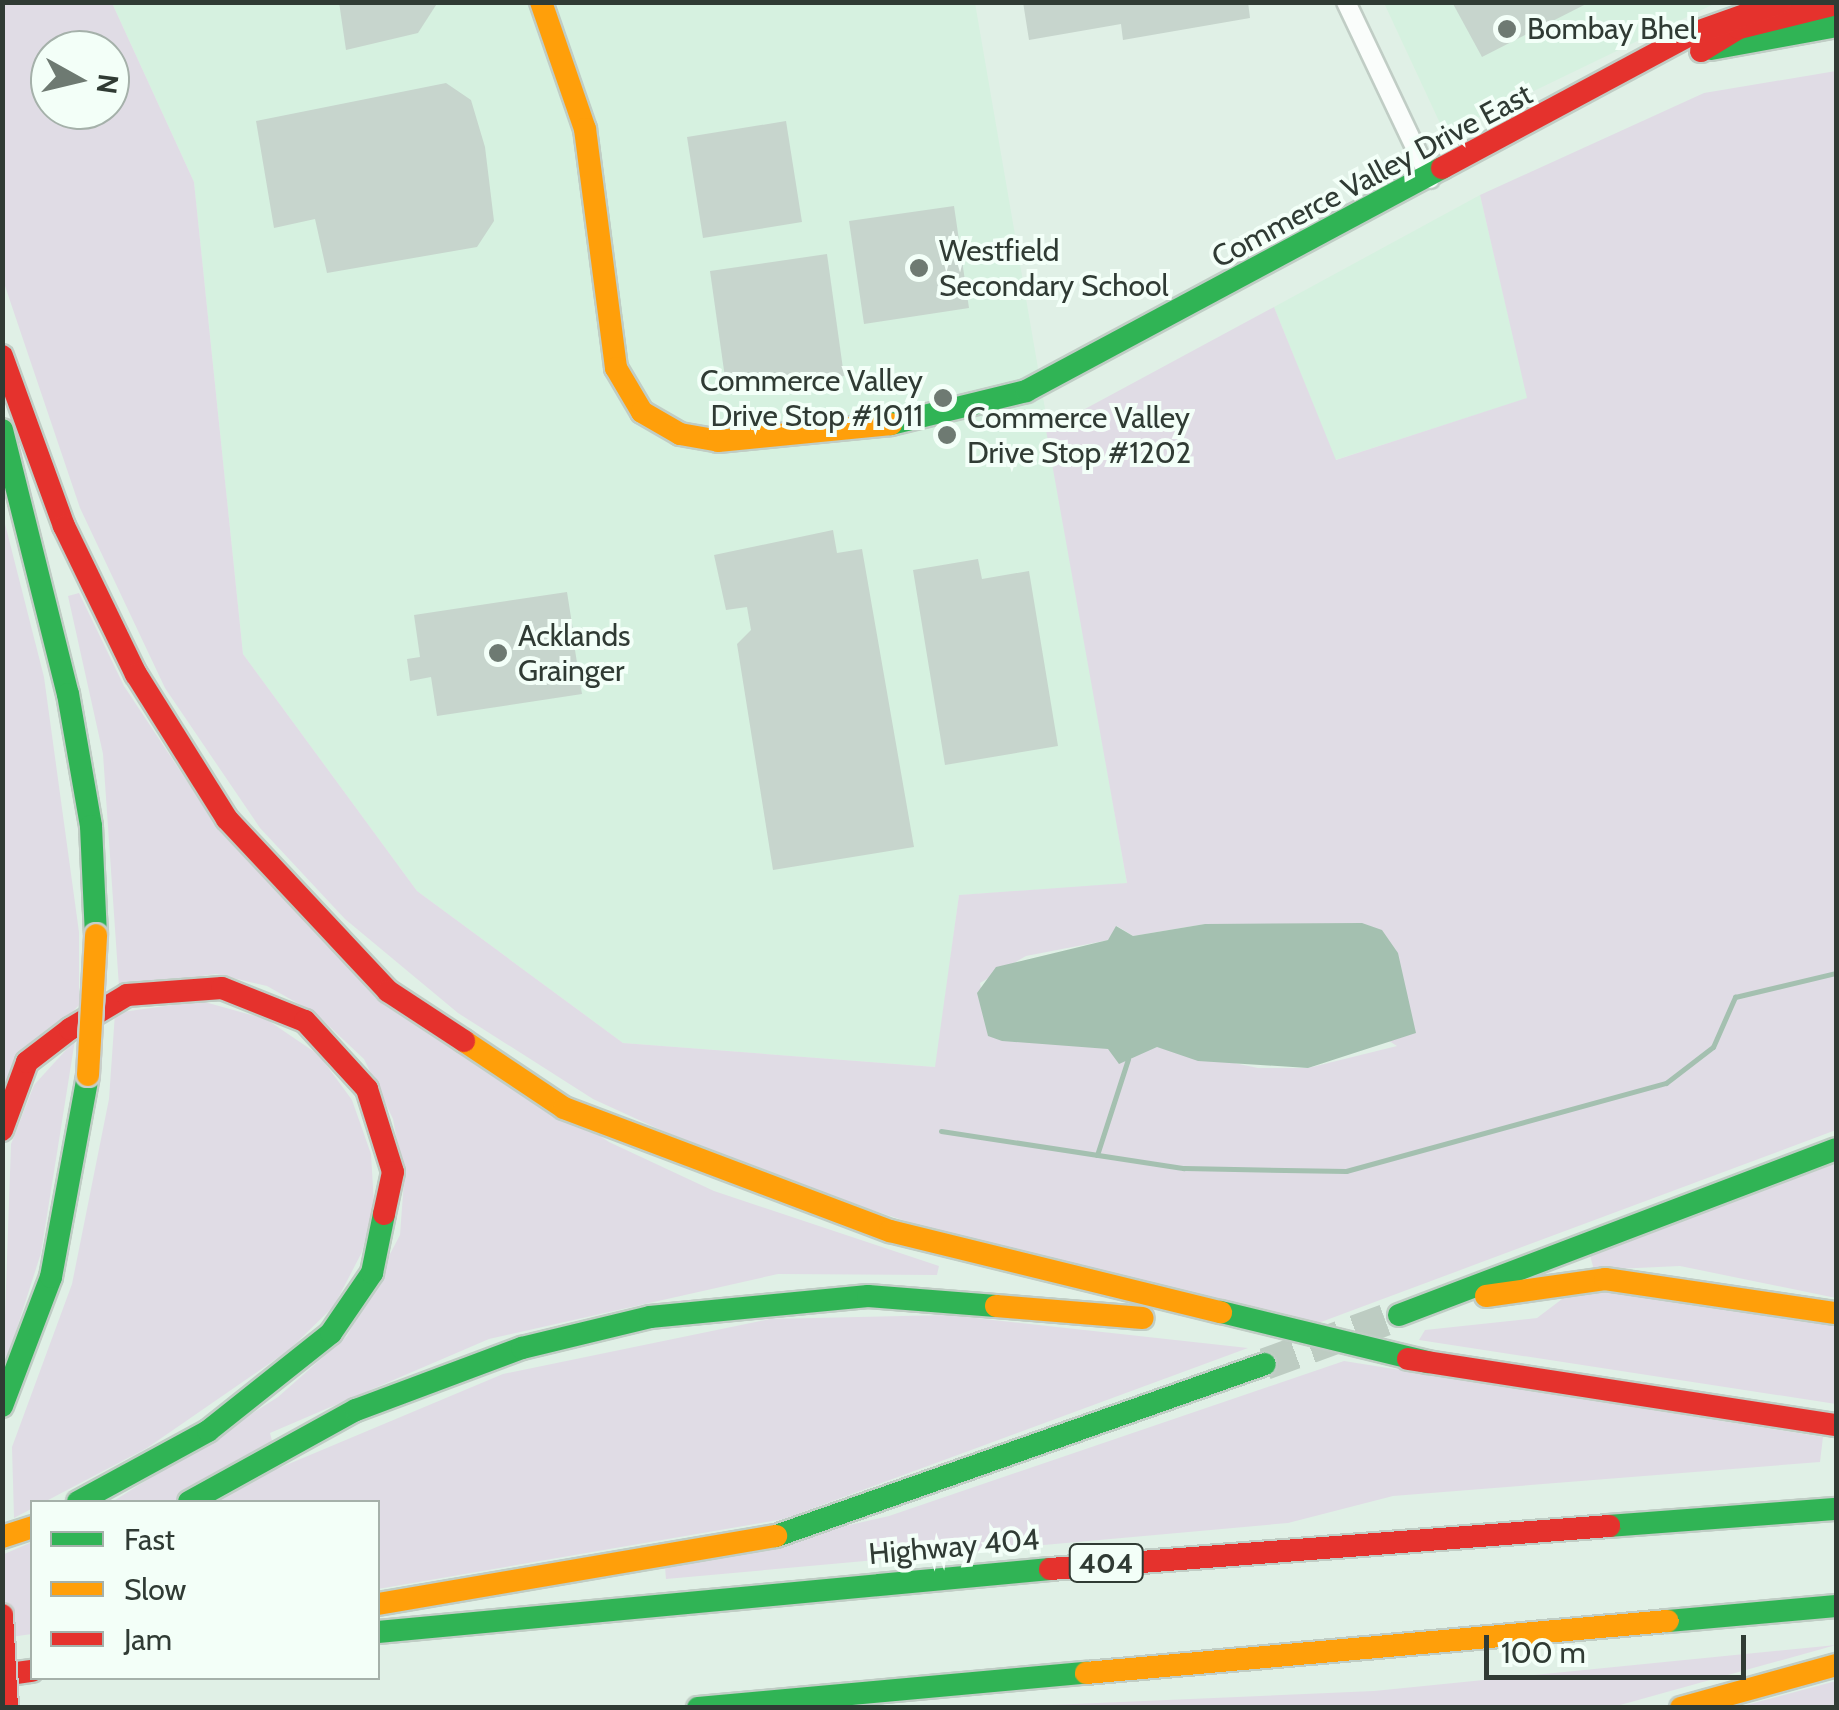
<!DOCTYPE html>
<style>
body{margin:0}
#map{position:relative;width:1839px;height:1710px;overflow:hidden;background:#e0f0e6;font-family:Cabin,sans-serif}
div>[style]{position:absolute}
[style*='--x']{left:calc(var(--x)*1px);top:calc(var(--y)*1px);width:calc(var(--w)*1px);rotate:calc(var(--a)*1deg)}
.built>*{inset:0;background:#d6f1e0}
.green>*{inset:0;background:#e0dce5}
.water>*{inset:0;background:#a4c0b0}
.stream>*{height:5px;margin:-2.5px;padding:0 2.5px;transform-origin:2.5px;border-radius:2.5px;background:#a4c0b0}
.building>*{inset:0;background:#c7d5cd}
.highway-tunnel>*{height:32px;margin-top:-16px;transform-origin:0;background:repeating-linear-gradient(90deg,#bdccc2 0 32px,transparent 0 48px)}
.roads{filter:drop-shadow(2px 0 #c0cdc5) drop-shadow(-2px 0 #c0cdc5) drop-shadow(0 2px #c0cdc5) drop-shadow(0 -2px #c0cdc5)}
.street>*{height:18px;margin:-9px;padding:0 9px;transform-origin:9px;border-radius:9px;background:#fafdfb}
.fast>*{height:22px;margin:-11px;padding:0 11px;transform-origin:11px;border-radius:11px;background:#30b455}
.slow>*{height:22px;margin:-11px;padding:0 11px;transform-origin:11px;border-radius:11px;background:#ff9f0a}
.jam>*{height:22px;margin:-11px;padding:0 11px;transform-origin:11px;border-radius:11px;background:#e5322d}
.bridges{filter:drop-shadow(2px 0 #c7ceca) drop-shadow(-2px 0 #c7ceca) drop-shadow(0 2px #c7ceca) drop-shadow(0 -2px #c7ceca)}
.slow-bridge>*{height:22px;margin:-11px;padding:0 11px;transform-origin:11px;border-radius:11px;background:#ff9f0a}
.jam-bridge>*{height:22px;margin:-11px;padding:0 11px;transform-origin:11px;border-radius:11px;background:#e5322d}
.dots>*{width:28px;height:28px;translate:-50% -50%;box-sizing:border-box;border:5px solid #f3fff8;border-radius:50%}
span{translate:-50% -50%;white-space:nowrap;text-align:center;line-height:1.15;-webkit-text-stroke:8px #f3fff8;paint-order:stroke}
.shield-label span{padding:2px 8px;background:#f3fff8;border:2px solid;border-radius:8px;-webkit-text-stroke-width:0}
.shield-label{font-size:28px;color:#303b34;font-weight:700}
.poi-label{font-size:30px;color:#303b34}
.left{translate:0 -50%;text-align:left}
.right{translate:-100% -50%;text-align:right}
.street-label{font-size:30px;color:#303b34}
.frame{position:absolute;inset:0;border:5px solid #303b34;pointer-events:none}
.legend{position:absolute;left:30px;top:1500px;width:350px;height:180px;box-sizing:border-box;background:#f3fff8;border:2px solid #a5b1aa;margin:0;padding:12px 18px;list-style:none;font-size:30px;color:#303b34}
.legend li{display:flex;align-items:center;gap:20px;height:50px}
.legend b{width:50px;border:2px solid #a5b1aa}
.north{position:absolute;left:30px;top:30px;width:100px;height:100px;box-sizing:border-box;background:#f3fff8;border:2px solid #a5b1aa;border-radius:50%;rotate:98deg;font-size:28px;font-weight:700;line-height:40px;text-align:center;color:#303b34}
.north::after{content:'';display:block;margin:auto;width:35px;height:45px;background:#6e7a72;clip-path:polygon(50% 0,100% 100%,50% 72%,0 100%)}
.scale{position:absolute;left:1484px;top:1635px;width:262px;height:45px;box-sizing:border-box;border:5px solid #303b34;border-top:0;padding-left:12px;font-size:30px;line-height:35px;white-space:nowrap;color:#303b34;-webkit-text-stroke:8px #f3fff8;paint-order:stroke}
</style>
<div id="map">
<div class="built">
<i style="clip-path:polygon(112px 3px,975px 3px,1127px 884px,959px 895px,936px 1067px,623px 1043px,417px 891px,243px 654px,194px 182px)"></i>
<i style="clip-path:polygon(1384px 3px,1716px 3px,1445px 134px)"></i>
<i style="clip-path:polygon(1480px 195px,1528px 398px,1335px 460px,1274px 307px)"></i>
</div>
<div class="green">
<i style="clip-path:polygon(evenodd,2px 3px,112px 3px,194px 182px,243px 654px,417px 891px,623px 1043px,935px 1067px,959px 895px,1127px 883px,1046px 430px,1274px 307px,1336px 460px,1527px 398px,1480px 195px,1704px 93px,1836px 71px,1836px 1130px,1313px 1325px,946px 1234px,748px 1170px,593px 1099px,458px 1013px,345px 919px,260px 828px,165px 688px,80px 508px,3px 280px,2px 3px,50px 50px,110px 50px,110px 110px,50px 110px,50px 50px,2px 3px,1205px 924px,1397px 1046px,1308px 1068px,1258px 1068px,1158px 1047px,988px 1036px,980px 983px,1026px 956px,1109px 940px,1117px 926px,1133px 936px,1205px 924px)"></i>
<i style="clip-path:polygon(2px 512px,44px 677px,79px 932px,79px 1005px,2px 1089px)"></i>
<i style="clip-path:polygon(79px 593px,124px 686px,222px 834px,370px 981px,609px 1142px,714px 1191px,939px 1266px,937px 1275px,778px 1274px,489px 1339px,270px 1433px,279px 1468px,503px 1374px,770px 1319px,947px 1315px,1248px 1348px,784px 1519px,378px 1589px,378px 1502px,112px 1502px,278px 1397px,347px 1336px,400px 1235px,404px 1180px,393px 1119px,364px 1059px,315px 1013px,267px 986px,216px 974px,119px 987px,103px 754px,68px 596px)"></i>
<i style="clip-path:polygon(201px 1001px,266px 1019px,319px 1055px,352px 1100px,371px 1154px,374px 1204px,362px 1252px,334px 1306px,289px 1350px,147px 1448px,14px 1518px,12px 1447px,72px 1284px,109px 1099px,115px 1013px)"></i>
<i style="clip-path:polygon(75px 1040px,41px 1253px,3px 1372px,11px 1144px,34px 1085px)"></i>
<i style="clip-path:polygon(1836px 1158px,1836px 1298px,1680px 1266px,1594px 1270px,1589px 1252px)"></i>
<i style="clip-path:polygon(1659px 1290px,1836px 1323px,1836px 1404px,1419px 1340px,1425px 1330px,1537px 1318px,1570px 1293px)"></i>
<i style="clip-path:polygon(1344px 1361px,1823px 1437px,1820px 1462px,1393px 1496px,1288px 1523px,666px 1579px,665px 1567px,889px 1516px)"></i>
<i style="clip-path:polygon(32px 1542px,32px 1634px,3px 1638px,2px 1555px)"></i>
<i style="clip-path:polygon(1836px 1645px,1613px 1707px,982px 1708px,1374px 1691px)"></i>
<i style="clip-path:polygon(1836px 1681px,1836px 1707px,1735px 1708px)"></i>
</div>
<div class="water">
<i style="clip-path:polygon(1362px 923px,1382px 930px,1398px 953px,1416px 1033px,1308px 1068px,1198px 1061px,1157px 1047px,1119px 1064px,1108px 1049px,1002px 1041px,988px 1036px,977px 993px,996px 967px,1108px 940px,1116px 926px,1133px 936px,1205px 924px)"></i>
</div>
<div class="stream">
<i style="--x:941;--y:1131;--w:246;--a:8.7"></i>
<i style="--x:1184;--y:1168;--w:162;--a:1.1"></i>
<i style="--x:1346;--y:1171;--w:332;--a:-15.4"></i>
<i style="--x:1666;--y:1083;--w:59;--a:-37.5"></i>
<i style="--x:1713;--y:1047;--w:55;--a:-66.3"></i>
<i style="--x:1735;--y:997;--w:104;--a:-13.4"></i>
<i style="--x:1097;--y:1155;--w:101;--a:-72.1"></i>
</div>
<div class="building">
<i style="clip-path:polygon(339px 2px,438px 2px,418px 33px,346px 50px)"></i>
<i style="clip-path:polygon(1023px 2px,1248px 2px,1250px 18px,1123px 40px,1121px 24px,1029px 40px)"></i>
<i style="clip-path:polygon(1452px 2px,1590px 2px,1482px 57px)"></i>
<i style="clip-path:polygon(446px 83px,471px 100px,485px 147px,494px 221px,477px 247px,327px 273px,315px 219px,274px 228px,256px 121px)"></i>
<i style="clip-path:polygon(786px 121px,802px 222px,703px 238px,687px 137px)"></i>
<i style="clip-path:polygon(954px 206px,969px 308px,864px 324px,849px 221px)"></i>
<i style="clip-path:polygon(827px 254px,844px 376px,727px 392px,710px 271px)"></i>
<i style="clip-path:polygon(833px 530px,837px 553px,862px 549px,914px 847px,773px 870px,737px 644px,751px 630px,747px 607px,726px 610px,714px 555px)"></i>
<i style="clip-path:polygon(978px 559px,982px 579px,1029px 571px,1058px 746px,945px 765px,913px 570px)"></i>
<i style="clip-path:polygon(567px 592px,573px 630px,584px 628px,587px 648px,575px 650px,582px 694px,437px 716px,431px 677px,410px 681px,407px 659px,420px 657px,414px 615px)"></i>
</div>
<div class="highway-tunnel">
<i style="--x:1265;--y:1364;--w:128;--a:-20.1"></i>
</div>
<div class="roads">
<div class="street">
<i style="--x:1346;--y:2;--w:196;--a:64.6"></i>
</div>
<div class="fast">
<i style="--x:1711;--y:49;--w:127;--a:-10.4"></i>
<i style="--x:891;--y:424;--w:139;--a:-13.7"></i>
<i style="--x:1026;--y:391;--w:472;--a:-28.2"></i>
<i style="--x:2;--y:430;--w:272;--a:76"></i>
<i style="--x:68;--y:694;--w:134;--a:80.1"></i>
<i style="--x:91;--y:826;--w:109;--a:87.4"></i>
<i style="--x:1221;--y:1312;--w:212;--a:13.6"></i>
<i style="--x:1399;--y:1315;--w:467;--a:-20.8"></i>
<i style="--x:2;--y:1406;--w:138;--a:-69.2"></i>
<i style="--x:51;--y:1277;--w:205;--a:-79.6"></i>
<i style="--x:78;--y:1502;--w:148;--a:-28.6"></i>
<i style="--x:208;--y:1431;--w:157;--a:-38.5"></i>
<i style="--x:331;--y:1333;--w:73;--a:-55.7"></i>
<i style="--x:372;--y:1273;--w:60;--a:-78.5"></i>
<i style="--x:189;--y:1502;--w:191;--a:-28.9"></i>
<i style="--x:356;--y:1410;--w:177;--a:-20.5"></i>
<i style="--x:522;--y:1348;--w:132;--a:-13.6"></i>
<i style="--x:650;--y:1317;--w:219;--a:-5.5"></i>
<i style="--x:868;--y:1296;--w:128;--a:4.5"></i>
<i style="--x:1609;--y:1526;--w:228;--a:-4.3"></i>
<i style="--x:776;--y:1536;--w:518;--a:-19.38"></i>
<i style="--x:1668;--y:1621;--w:169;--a:-5.1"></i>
<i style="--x:378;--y:1632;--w:675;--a:-5.36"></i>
<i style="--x:698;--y:1708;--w:390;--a:-5.2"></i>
</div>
<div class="slow">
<i style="--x:541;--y:2;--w:134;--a:70.9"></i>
<i style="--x:585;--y:129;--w:241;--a:82.6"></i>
<i style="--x:616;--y:368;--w:51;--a:59.4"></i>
<i style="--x:642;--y:412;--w:44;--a:30.1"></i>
<i style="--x:680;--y:434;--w:39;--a:10"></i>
<i style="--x:718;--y:441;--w:174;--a:-5.6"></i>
<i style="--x:464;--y:1041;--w:120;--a:33.8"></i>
<i style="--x:564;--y:1108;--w:348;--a:20.7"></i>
<i style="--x:890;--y:1231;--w:341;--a:13.8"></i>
<i style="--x:1486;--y:1296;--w:120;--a:-8.1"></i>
<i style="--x:1605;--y:1279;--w:233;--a:8.4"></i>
<i style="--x:996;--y:1306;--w:147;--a:4.7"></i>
<i style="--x:2;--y:1537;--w:32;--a:-18"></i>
<i style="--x:378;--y:1604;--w:404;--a:-9.7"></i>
<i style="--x:1086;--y:1673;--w:584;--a:-5.11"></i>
<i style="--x:1681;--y:1708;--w:161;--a:-15.5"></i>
</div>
<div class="jam">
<i style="--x:1701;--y:51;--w:44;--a:-31.2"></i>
<i style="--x:1739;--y:28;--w:100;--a:-13.9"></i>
<i style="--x:1442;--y:168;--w:286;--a:-28.2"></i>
<i style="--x:1694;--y:33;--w:92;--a:-19.6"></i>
<i style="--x:2;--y:356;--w:181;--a:70"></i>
<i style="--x:64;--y:526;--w:165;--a:64.1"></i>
<i style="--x:136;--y:674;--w:171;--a:57.9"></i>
<i style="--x:227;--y:819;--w:236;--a:46.9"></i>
<i style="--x:388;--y:991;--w:91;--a:33.3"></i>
<i style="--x:2;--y:1130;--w:72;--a:-69.8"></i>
<i style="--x:27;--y:1062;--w:54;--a:-37.5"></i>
<i style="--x:70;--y:1029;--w:66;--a:-30.8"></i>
<i style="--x:127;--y:995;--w:95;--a:-4.2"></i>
<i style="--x:222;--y:988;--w:89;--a:21.7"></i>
<i style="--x:305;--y:1021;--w:92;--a:47.6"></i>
<i style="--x:367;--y:1089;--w:87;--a:72.6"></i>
<i style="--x:393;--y:1172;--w:43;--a:102.1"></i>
<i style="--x:1408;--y:1359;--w:433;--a:8.8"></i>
<i style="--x:1050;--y:1569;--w:561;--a:-4.4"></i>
<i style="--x:2;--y:1675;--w:30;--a:-8"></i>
</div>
</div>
<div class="bridges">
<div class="slow-bridge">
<i style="--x:88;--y:1075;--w:140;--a:-86.7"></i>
</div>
<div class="jam-bridge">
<i style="--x:2;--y:1615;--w:93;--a:86.9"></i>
</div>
</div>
<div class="dots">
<i style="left:1507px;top:29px;background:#6e7a72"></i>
<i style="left:919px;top:268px;background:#6e7a72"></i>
<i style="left:943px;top:398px;background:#6e7a72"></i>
<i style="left:947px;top:435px;background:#6e7a72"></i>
<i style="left:498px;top:653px;background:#6e7a72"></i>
</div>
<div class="shield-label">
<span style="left:1106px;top:1563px">404</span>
</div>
<div class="poi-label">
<span class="left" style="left:1527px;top:29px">Bombay Bhel</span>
<span class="left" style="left:939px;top:268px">Westfield<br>Secondary School</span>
<span class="right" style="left:923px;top:398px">Commerce Valley<br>Drive Stop #1011</span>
<span class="left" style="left:967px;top:435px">Commerce Valley<br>Drive Stop #1202</span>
<span class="left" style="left:518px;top:653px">Acklands<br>Grainger</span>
</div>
<div class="street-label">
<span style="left:1372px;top:176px;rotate:-28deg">Commerce Valley Drive East</span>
<span style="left:954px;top:1547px;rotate:-5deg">Highway 404</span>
</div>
<div class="frame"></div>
<ul class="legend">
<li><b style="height:12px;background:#30b455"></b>Fast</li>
<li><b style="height:12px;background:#ff9f0a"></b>Slow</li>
<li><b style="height:12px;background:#e5322d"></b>Jam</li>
</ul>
<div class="north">N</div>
<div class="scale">100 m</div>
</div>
